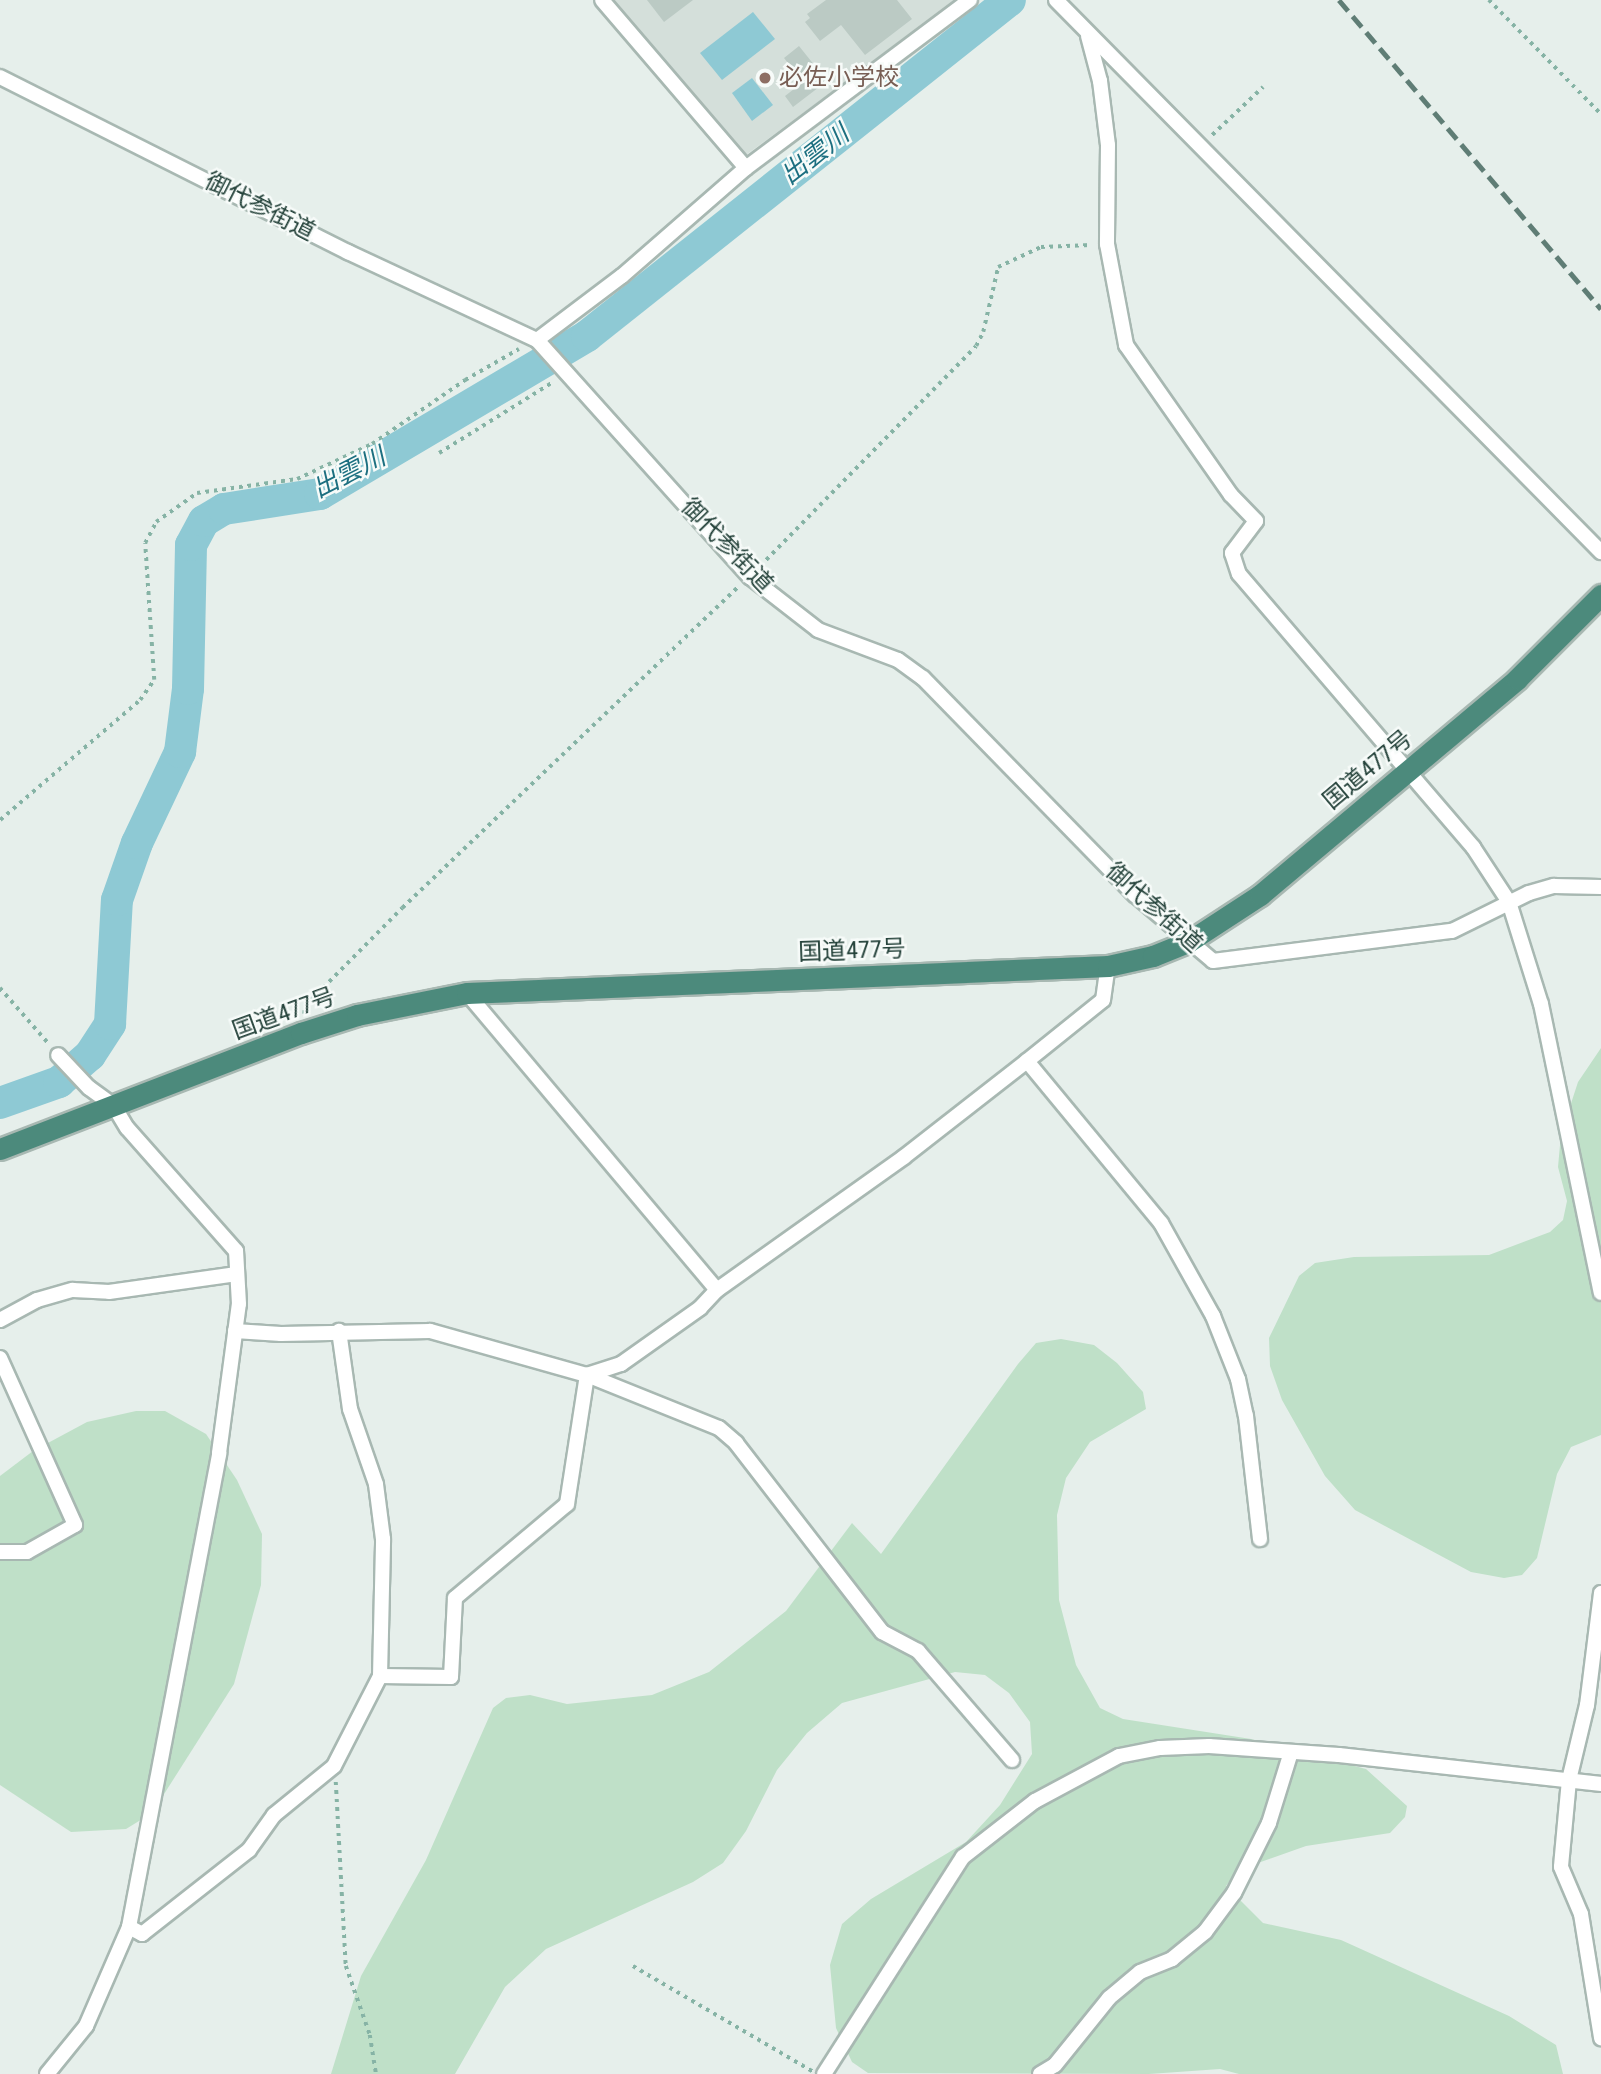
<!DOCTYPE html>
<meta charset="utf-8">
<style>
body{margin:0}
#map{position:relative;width:1601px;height:2074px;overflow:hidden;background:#e6efeb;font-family:"Roboto Condensed","Noto Sans JP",sans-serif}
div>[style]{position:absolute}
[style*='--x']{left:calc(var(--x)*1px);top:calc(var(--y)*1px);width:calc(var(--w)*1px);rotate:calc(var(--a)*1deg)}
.built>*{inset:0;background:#d4dfda}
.green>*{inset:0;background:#bfe0c8}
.water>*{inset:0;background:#8ec9d4}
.river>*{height:32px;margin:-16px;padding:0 16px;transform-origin:16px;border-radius:16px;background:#8ec9d4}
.building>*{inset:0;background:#bbcac4}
.path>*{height:3.5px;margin-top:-1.75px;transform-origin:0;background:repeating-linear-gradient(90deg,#86b3a5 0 3.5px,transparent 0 8.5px)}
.roads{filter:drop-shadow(2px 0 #a8b8b2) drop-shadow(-2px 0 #a8b8b2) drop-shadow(0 2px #a8b8b2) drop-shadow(0 -2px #a8b8b2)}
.minor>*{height:14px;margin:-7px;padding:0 7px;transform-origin:7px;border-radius:7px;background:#fff}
.trunk>*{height:21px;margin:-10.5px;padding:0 10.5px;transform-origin:10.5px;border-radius:10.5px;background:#4c8a7c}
.rail>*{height:5px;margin-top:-2.5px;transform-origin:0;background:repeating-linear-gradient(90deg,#5f7d75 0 14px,transparent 0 21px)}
.dots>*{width:19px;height:19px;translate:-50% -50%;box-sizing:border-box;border:4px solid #f7fbf9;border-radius:50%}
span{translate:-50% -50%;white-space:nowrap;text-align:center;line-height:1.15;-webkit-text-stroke:5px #f7fbf9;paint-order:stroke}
.education-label{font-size:24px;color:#785e54}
.left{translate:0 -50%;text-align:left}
.street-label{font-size:24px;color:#24423a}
.water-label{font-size:26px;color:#1c6f80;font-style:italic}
</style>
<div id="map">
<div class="built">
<i style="clip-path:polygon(609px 0,957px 0,746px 155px)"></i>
</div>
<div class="green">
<i style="clip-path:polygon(1601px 1048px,1601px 1435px,1571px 1447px,1557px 1474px,1537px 1558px,1522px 1575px,1504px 1578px,1471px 1572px,1355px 1510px,1325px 1476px,1282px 1400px,1270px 1366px,1269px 1338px,1299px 1276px,1315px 1263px,1354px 1257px,1489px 1255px,1550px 1232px,1563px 1220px,1567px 1201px,1558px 1167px,1561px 1134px,1578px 1082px)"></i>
<i style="clip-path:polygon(1061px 1339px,1094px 1345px,1117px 1363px,1143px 1392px,1146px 1409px,1090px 1442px,1066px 1478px,1057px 1515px,1059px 1600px,1076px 1665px,1100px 1708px,1123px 1719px,1251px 1739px,1366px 1769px,1407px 1806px,1405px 1817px,1390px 1833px,1306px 1846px,1238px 1870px,1226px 1886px,1263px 1923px,1341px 1940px,1509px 2016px,1556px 2045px,1563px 2074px,1239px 2074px,1220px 2069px,1149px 2074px,868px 2073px,852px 2062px,836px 2028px,830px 1965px,842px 1924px,871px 1899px,966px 1842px,1000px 1805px,1032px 1754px,1030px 1722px,1009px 1693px,985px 1675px,955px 1672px,842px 1703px,807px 1733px,777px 1770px,746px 1831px,723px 1863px,693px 1882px,546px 1949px,505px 1987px,455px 2074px,331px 2074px,361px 1976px,426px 1860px,493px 1708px,506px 1698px,530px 1695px,567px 1704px,652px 1695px,709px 1672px,786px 1611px,852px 1523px,881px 1554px,1018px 1364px,1036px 1343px)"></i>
<i style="clip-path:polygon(136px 1411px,165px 1411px,206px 1434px,237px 1480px,262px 1534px,261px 1585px,234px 1684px,152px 1813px,126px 1829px,71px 1832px,0 1785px,0 1476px,33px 1451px,87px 1422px)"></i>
</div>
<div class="water">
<i style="clip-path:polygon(753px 12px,775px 39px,722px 80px,700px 53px)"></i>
<i style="clip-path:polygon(752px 78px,773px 105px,752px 121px,732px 93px)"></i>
</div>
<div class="river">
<i style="--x:0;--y:1103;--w:63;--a:-19.6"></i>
<i style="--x:59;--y:1082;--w:41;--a:-41.1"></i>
<i style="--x:90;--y:1055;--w:37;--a:-57"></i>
<i style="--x:110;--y:1024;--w:124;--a:-86.8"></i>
<i style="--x:117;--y:900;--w:60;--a:-70.7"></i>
<i style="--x:137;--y:843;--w:101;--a:-64.7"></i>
<i style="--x:180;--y:752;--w:64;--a:-82.8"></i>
<i style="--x:188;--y:689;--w:144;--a:-88.8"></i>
<i style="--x:191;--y:545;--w:27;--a:-62"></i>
<i style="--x:204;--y:521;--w:23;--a:-31"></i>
<i style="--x:224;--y:509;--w:97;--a:-8.9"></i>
<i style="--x:320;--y:494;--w:310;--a:-30.6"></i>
<i style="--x:587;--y:336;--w:540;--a:-38.46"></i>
</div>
<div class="building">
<i style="clip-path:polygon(647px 0,693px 0,664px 22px)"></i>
<i style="clip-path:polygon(826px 0,897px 0,912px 19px,865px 55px,841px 25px,820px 41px,805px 22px,810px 18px,807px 14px)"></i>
<i style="clip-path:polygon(799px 46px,827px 81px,793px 107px,785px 96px,803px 82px,784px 58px)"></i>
</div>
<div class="path">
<i style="--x:1489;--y:0;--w:160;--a:45.5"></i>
<i style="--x:1212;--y:135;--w:70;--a:-43.3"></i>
<i style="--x:439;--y:453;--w:134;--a:-31.9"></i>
<i style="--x:760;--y:566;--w:308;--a:-45.5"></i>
<i style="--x:976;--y:346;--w:16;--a:-63"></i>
<i style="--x:983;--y:332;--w:67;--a:-77"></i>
<i style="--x:998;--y:267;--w:47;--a:-24.9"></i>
<i style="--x:1041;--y:247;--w:50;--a:-2.3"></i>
<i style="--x:0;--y:820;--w:184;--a:-40.6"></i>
<i style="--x:140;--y:700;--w:24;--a:-55"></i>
<i style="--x:154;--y:680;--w:137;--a:-93.8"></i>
<i style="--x:145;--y:543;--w:24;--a:-62"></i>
<i style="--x:156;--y:522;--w:50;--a:-35.3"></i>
<i style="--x:197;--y:493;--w:101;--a:-8"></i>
<i style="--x:297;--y:479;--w:83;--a:-25"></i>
<i style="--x:372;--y:444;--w:113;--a:-34.5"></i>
<i style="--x:465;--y:380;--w:62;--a:-29.9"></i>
<i style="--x:0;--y:988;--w:74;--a:48.8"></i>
<i style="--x:304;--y:1014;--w:8;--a:-83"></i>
<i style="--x:305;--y:1006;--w:138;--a:-45.3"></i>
<i style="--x:402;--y:908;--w:466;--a:-43.7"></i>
<i style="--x:336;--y:1782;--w:184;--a:86.9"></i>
<i style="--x:346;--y:1966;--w:73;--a:70.8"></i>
<i style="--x:370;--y:2035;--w:39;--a:81"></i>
<i style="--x:633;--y:1966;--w:208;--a:30.4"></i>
</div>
<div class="roads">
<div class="minor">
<i style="--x:1056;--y:0;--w:776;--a:45.37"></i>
<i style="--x:1088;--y:36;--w:47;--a:75.1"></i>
<i style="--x:1100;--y:81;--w:64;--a:82.9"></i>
<i style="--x:1108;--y:145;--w:99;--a:90.6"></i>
<i style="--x:1107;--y:244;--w:103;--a:79.3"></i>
<i style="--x:1126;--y:345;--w:183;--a:55"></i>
<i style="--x:1231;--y:495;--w:36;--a:46"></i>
<i style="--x:1256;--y:521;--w:40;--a:127"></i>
<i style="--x:1232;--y:553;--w:22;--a:72"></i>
<i style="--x:1239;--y:574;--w:360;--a:49.4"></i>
<i style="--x:1473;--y:847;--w:66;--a:56.8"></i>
<i style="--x:1509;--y:902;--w:107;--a:72.6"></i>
<i style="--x:1541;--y:1004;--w:295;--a:78.3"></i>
<i style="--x:0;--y:77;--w:390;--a:26.7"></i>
<i style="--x:348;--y:252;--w:208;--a:25"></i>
<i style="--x:537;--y:340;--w:319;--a:48.1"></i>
<i style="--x:750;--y:577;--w:86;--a:37.9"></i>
<i style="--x:818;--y:630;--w:85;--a:20.6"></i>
<i style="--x:898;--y:660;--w:31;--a:36"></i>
<i style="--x:923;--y:678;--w:303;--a:45.7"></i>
<i style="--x:1135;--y:895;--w:102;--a:40.2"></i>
<i style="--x:1213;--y:961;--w:241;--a:-7.2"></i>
<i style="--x:1452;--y:931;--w:86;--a:-26.3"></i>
<i style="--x:1529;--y:893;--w:26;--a:-16"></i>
<i style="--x:1554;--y:886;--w:47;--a:1.2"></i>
<i style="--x:746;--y:168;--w:280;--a:-36.9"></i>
<i style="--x:537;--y:340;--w:106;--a:-37"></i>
<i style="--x:622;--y:276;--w:164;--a:-41.1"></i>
<i style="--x:746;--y:168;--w:221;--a:-130.6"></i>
<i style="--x:467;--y:993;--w:388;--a:49.9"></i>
<i style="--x:1027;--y:1061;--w:210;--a:50.4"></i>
<i style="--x:1161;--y:1223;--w:107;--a:60.8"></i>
<i style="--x:1213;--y:1316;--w:68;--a:68.4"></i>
<i style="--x:1238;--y:1379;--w:38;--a:78"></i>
<i style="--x:1246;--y:1416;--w:124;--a:83.5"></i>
<i style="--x:0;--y:1320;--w:42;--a:-28.4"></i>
<i style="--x:37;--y:1300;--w:37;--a:-16"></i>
<i style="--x:73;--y:1290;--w:36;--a:3"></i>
<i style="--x:109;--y:1292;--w:129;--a:-8"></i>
<i style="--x:235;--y:1331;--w:46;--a:3.7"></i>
<i style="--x:281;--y:1334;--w:149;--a:-1.2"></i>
<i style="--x:430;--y:1331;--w:163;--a:15.7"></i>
<i style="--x:587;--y:1375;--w:142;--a:21.9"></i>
<i style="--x:719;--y:1428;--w:23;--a:41"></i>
<i style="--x:736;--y:1443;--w:239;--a:52.3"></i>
<i style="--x:882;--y:1632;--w:41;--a:27.8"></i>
<i style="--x:918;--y:1651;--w:144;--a:49.2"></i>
<i style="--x:0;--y:1358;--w:183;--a:65.8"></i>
<i style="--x:75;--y:1525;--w:55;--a:150.6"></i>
<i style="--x:27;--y:1552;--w:27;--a:180"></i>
<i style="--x:587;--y:1375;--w:36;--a:-18"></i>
<i style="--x:621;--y:1364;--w:97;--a:-35.3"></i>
<i style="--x:700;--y:1308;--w:25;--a:-47"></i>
<i style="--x:717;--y:1290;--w:229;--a:-35.4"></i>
<i style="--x:904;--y:1157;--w:156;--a:-38"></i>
<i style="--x:1027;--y:1061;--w:97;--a:-38.8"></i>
<i style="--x:1103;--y:1000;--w:34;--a:-82"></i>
<i style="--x:1601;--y:1593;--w:113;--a:97.1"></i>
<i style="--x:1587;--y:1705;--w:77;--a:103.5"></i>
<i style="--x:1569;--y:1780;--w:87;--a:95.3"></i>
<i style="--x:1561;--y:1867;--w:51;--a:66.9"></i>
<i style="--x:1581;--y:1914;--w:126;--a:80.8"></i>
<i style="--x:380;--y:1676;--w:71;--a:0.8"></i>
<i style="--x:451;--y:1677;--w:79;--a:-87.1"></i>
<i style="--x:455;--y:1598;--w:146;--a:-40"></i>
<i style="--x:567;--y:1504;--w:131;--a:-81.2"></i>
<i style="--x:129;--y:1927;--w:15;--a:28"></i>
<i style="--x:142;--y:1934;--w:136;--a:-38.1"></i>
<i style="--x:249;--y:1850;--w:43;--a:-54.5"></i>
<i style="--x:274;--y:1815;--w:77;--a:-39.2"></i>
<i style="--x:334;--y:1766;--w:101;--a:-62.9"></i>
<i style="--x:380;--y:1676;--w:137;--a:-88.7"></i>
<i style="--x:383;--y:1539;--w:55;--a:-97.3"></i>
<i style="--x:376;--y:1484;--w:79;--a:-109.1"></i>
<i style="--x:350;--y:1409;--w:79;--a:-98"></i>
<i style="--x:47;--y:2074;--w:62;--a:-50.9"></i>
<i style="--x:86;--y:2026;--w:108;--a:-66.5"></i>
<i style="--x:129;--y:1927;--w:482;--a:-79.2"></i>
<i style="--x:219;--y:1453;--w:150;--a:-82.4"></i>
<i style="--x:239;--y:1304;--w:53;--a:-93.2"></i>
<i style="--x:236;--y:1251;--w:164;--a:-131.5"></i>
<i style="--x:127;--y:1128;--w:26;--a:-121"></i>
<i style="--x:114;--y:1106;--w:31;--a:-144"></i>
<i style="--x:89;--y:1088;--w:45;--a:-133.2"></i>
<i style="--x:824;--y:2074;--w:258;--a:-57.4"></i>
<i style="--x:963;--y:1857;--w:91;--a:-37.9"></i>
<i style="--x:1035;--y:1801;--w:95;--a:-28.2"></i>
<i style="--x:1119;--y:1756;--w:42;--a:-11"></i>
<i style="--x:1160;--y:1748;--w:49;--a:-2.3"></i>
<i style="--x:1209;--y:1746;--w:130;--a:4"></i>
<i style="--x:1339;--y:1755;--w:264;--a:6.3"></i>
<i style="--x:1040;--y:2074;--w:17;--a:-31"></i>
<i style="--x:1055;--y:2065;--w:86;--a:-51.1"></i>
<i style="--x:1109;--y:1998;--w:40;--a:-40"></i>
<i style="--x:1140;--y:1972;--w:35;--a:-22"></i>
<i style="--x:1172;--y:1959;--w:43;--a:-39.3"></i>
<i style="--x:1205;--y:1932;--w:49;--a:-53.4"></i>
<i style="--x:1234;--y:1893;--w:78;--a:-63.4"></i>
<i style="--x:1269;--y:1823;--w:74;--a:-72.8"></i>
</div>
<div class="trunk">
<i style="--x:0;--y:1149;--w:323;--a:-21.1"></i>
<i style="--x:301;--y:1033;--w:59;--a:-17.8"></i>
<i style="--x:357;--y:1015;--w:112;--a:-11.3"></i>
<i style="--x:467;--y:993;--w:642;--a:-2.41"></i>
<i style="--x:1108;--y:966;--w:46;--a:-12.5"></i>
<i style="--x:1153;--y:956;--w:38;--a:-22"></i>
<i style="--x:1188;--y:942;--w:86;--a:-33.1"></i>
<i style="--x:1260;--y:895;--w:336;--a:-40"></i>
<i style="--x:1517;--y:679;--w:119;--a:-45"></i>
</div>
</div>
<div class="rail">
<i style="--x:1339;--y:0;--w:405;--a:49.7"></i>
</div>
<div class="dots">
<i style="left:765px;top:78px;background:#8d6e63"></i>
</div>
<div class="education-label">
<span class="left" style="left:779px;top:78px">必佐小学校</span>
</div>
<div class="street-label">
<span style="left:260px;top:207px;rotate:27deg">御代参街道</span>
<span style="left:727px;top:546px;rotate:46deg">御代参街道</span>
<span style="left:1368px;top:770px;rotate:-40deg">国道477号</span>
<span style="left:1154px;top:908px;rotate:42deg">御代参街道</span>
<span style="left:852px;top:951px;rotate:-2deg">国道477号</span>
<span style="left:284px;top:1014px;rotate:-20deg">国道477号</span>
</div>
<div class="water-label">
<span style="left:815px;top:155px;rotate:-38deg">出雲川</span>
<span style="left:349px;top:473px;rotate:-27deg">出雲川</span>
</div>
</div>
